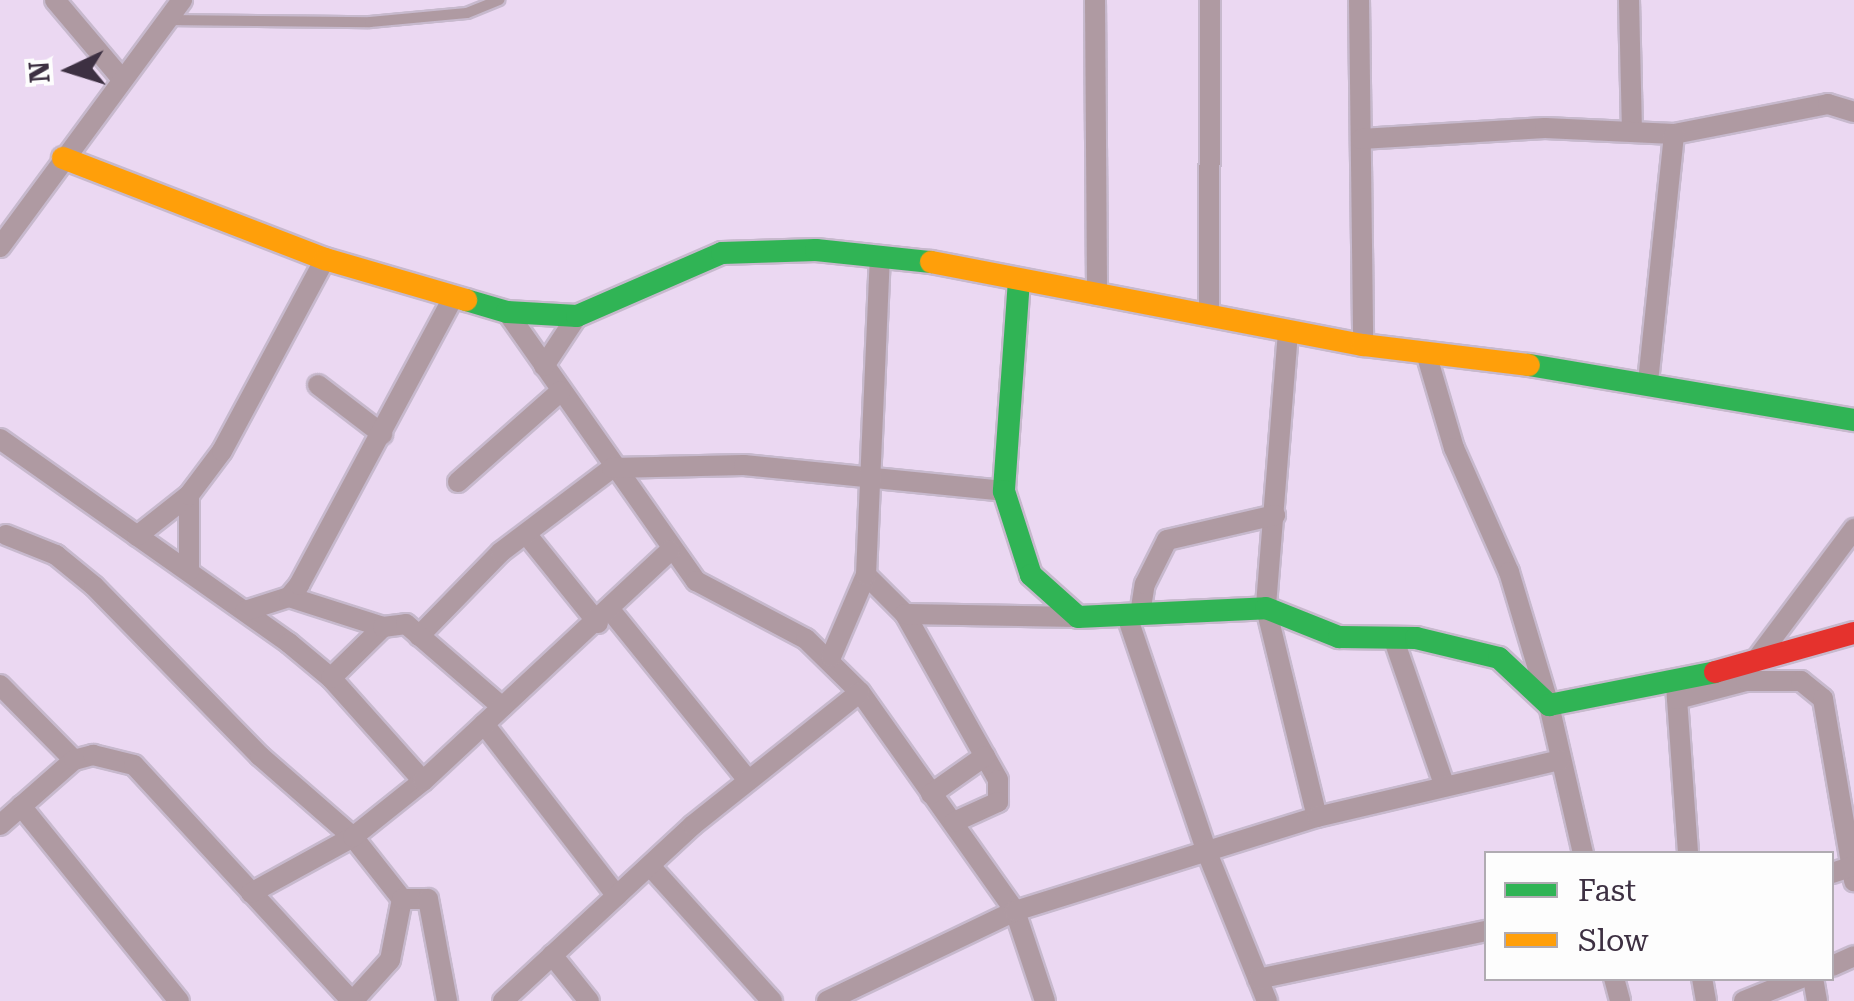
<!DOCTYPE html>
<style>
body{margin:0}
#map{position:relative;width:1854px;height:1001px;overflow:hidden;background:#ebd8f2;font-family:"Roboto Serif",serif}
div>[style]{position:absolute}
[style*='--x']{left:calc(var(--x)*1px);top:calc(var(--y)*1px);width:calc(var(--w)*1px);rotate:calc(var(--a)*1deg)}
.roads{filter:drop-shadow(2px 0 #c7b9cd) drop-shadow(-2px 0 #c7b9cd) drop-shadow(0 2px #c7b9cd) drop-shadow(0 -2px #c7b9cd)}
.lane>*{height:10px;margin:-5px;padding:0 5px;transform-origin:5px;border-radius:5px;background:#af9aa2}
.street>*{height:20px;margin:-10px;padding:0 10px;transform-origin:10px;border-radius:10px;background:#af9aa2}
.fast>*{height:22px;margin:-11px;padding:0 11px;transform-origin:11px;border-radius:11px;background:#30b455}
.slow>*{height:22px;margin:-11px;padding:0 11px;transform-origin:11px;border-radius:11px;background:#ff9f0a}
.jam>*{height:22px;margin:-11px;padding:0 11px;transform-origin:11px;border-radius:11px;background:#e5322d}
span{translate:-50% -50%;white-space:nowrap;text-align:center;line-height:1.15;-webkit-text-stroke:10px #fdfdfd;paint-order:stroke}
.legend{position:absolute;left:1484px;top:851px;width:350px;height:130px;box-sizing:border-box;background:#fdfdfd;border:2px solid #b0abb2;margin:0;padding:12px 18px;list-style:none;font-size:30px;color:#3d3042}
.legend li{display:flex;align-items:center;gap:20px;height:50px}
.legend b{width:50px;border:2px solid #b0abb2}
.north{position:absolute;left:20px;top:20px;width:100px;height:100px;-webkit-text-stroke:8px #fdfdfd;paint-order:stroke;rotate:266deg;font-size:28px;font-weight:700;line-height:40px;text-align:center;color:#3d3042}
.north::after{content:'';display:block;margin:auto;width:35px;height:45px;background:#3d3042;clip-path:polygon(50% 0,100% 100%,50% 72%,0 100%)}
</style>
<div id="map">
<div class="roads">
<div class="lane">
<i style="--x:167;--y:20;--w:203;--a:0.6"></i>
<i style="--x:370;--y:22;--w:97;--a:-5.3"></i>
<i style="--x:467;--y:13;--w:35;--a:-22"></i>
</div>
<div class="street">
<i style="--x:55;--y:0;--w:101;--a:49.8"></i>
<i style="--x:1095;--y:0;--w:295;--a:89.6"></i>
<i style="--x:1359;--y:0;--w:345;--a:89.3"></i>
<i style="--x:1629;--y:0;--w:130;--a:88.7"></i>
<i style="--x:1361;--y:139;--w:184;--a:-3.4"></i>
<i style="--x:1545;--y:128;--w:129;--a:2.7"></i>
<i style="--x:1674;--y:134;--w:157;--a:-11"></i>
<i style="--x:1828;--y:104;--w:27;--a:17"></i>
<i style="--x:0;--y:247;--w:307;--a:-53.6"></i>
<i style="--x:507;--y:312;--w:329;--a:54.9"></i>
<i style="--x:696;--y:581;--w:124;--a:27.8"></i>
<i style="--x:806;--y:639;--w:76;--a:44.5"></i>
<i style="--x:860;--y:692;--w:268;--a:54.7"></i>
<i style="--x:1015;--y:911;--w:95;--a:71.6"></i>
<i style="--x:1209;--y:315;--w:315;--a:-89.8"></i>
<i style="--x:1288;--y:332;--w:277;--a:94.6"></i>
<i style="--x:1266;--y:608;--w:215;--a:76.3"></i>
<i style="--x:1426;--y:353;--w:99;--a:73.6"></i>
<i style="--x:1454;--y:448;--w:136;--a:66.1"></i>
<i style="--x:1509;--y:572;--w:139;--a:73.3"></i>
<i style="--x:1549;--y:705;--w:153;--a:77.1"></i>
<i style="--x:544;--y:366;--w:60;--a:-56.6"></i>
<i style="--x:1648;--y:382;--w:249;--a:-84"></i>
<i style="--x:318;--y:385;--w:81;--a:37.4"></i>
<i style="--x:0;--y:439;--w:354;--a:35.2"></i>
<i style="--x:289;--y:643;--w:55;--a:39.8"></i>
<i style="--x:331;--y:678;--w:138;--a:48.2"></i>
<i style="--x:458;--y:482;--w:137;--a:-41.5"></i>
<i style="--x:189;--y:495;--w:76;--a:90"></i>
<i style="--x:6;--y:535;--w:54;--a:21.8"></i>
<i style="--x:56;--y:555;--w:49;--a:39.2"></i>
<i style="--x:94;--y:586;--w:238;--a:45.7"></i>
<i style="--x:260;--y:756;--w:123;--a:41.1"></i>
<i style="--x:353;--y:837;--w:79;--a:51.7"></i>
<i style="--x:402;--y:899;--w:62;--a:101.1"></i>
<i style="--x:390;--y:960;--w:55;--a:132.1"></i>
<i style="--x:527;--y:535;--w:113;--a:51.1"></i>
<i style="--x:137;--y:536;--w:66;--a:-38.3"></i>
<i style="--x:189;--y:495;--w:55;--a:-53.1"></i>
<i style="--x:222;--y:451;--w:218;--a:-61.8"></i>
<i style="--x:866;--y:575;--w:55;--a:45"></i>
<i style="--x:905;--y:614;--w:190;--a:60.7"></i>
<i style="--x:998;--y:780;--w:22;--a:90"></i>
<i style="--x:998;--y:802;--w:48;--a:155.6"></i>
<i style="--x:289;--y:597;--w:99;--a:17.7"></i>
<i style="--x:245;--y:611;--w:46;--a:-17.7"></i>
<i style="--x:289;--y:597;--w:16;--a:-50"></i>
<i style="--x:299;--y:585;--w:326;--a:-61.8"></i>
<i style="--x:611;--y:611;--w:218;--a:51"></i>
<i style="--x:905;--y:614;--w:173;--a:1"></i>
<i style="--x:1140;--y:614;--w:30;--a:-81"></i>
<i style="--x:1145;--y:584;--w:49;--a:-63.4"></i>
<i style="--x:1167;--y:540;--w:111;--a:-13"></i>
<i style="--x:1127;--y:616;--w:247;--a:71.3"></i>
<i style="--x:1206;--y:850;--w:163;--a:68"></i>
<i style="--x:419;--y:636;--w:117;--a:-45.7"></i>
<i style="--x:501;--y:552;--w:139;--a:-37.1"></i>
<i style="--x:612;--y:468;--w:132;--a:-1.3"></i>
<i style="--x:744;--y:465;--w:261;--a:5.7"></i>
<i style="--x:1394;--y:640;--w:152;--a:70.9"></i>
<i style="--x:831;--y:657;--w:89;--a:-66.9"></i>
<i style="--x:866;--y:575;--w:318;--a:-87.5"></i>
<i style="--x:1756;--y:660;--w:164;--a:-53.2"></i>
<i style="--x:331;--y:678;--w:73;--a:-44.4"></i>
<i style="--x:383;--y:627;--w:23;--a:-7"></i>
<i style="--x:406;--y:624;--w:127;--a:40.8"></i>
<i style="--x:0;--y:685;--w:105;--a:45.4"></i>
<i style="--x:1676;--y:685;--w:169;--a:85.9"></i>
<i style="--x:1677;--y:699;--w:71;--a:-14.6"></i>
<i style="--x:1746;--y:681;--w:55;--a:0"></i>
<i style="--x:1801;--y:681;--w:28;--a:39"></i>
<i style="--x:1823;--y:699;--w:185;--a:80.3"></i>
<i style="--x:484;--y:724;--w:217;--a:52.3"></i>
<i style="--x:931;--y:794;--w:66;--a:-35.1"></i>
<i style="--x:21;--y:806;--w:251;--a:51"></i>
<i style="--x:0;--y:825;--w:98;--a:-41.3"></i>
<i style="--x:74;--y:760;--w:20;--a:-15"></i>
<i style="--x:93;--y:755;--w:42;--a:13.7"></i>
<i style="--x:134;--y:765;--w:321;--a:47.3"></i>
<i style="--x:650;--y:866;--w:182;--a:47.9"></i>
<i style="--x:1832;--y:873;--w:20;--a:-18"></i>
<i style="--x:251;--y:893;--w:116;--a:-28.8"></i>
<i style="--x:353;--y:837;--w:90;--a:-38.7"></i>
<i style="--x:423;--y:781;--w:338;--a:-43"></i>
<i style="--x:402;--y:899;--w:26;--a:0"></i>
<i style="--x:428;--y:899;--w:104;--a:79.4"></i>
<i style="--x:552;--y:955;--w:59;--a:51.2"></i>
<i style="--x:1832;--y:966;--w:24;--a:-24"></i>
<i style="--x:1614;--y:978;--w:24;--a:75"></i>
<i style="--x:1702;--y:978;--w:23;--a:80"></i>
<i style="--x:1813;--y:978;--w:23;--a:80"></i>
<i style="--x:1258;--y:979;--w:233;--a:-11.9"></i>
<i style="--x:503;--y:1001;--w:259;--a:-42.8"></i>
<i style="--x:693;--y:825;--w:213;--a:-38.5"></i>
<i style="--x:827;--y:1001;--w:208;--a:-25.6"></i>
<i style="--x:1015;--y:911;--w:316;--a:-17.3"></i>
<i style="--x:1317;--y:817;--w:250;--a:-13.2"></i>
<i style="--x:1744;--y:1001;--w:61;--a:-22"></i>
</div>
<div class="fast">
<i style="--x:1019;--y:280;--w:212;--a:94.1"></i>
<i style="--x:1004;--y:491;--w:88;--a:72.2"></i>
<i style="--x:1031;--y:575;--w:63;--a:41.8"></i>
<i style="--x:1078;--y:617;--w:188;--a:-2.7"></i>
<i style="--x:1266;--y:608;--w:79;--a:21.7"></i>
<i style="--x:1339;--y:637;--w:77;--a:0.7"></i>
<i style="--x:1416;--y:638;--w:85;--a:13.5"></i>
<i style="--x:1499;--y:658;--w:69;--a:43.2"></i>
<i style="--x:1549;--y:705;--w:169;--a:-11.2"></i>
<i style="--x:466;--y:300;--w:43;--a:16.3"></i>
<i style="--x:507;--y:312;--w:70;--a:3.3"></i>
<i style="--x:577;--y:316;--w:158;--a:-23.5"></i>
<i style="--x:722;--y:253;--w:94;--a:-1.8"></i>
<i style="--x:816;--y:250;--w:116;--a:6"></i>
<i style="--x:1529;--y:365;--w:330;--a:9.6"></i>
</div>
<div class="slow">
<i style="--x:63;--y:158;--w:281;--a:21.1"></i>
<i style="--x:325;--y:259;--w:147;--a:16.2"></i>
<i style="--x:931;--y:262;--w:440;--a:10.9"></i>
<i style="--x:1363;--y:345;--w:167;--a:6.9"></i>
</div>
<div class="jam">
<i style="--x:1715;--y:672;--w:144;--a:-15.7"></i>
</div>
</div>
<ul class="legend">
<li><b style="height:12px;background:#30b455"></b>Fast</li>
<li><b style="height:12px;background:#ff9f0a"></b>Slow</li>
</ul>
<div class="north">N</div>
</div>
